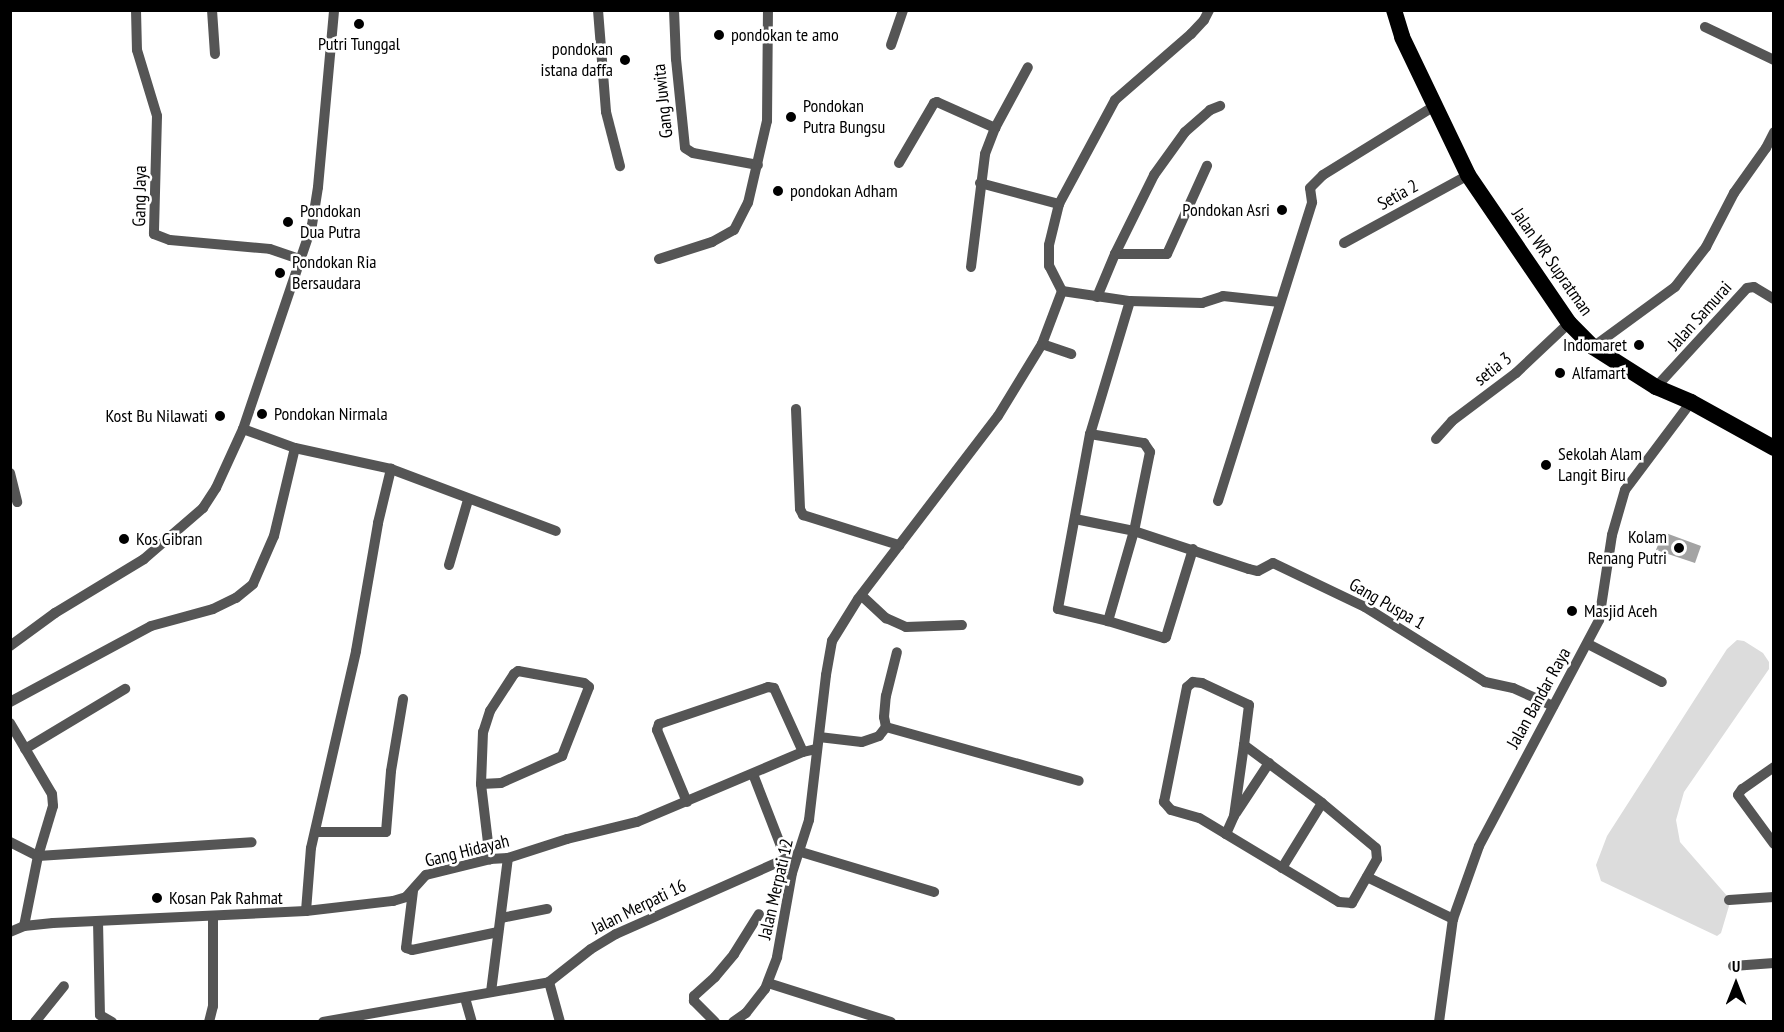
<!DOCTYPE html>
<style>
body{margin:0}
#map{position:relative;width:1784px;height:1032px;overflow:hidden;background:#fff;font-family:"PT Sans Narrow",sans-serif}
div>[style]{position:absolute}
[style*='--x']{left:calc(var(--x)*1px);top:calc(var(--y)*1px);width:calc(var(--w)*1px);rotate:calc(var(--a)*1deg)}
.green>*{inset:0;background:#dcdcdc}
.water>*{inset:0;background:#a3a3a3}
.minor>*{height:10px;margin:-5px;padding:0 5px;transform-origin:5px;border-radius:5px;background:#555}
.trunk>*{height:16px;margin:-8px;padding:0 8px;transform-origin:8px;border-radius:8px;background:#000}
.dots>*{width:16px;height:16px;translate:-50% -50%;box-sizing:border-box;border:3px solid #fff;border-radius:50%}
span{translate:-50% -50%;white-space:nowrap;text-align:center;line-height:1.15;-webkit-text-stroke:5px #fff;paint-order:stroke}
.poi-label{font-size:18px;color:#000}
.left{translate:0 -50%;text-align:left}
.right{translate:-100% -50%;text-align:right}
.street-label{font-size:18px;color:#000}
.frame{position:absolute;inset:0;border:12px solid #000;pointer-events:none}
.north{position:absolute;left:1706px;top:954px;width:60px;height:60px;-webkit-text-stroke:4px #fff;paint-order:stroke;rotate:0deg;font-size:16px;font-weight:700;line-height:24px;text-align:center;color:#000}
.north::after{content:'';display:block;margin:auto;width:21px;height:27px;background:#000;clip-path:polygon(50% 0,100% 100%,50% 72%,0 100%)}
</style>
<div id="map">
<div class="green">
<i style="clip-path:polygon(1737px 640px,1744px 641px,1763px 653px,1769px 662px,1769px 669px,1684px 792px,1676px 820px,1680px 842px,1728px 897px,1729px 906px,1721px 933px,1717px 936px,1601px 881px,1596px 865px,1607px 836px,1727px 649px)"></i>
</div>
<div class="water">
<i style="clip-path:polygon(1663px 532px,1701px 546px,1695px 563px,1656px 550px)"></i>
</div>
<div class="minor">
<i style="--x:136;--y:10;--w:40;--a:88.6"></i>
<i style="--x:137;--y:50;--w:69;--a:73.1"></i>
<i style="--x:157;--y:116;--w:118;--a:91.5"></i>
<i style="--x:154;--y:234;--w:17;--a:21"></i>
<i style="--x:170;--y:240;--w:100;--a:5.1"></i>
<i style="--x:270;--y:249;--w:34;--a:19"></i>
<i style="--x:212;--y:10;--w:44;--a:86.1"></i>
<i style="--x:598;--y:10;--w:102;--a:85.5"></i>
<i style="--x:606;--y:112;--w:56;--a:75.5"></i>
<i style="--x:674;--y:10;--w:49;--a:87.7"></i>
<i style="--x:676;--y:59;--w:89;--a:84.2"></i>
<i style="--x:685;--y:148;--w:9;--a:32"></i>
<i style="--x:693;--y:153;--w:66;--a:10.5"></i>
<i style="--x:1705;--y:27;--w:76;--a:25.6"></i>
<i style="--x:891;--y:45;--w:37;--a:-71"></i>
<i style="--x:899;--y:163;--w:69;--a:-59.7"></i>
<i style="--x:934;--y:103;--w:3;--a:-18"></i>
<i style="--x:937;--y:102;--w:64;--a:24.1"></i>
<i style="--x:980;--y:183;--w:82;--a:14.9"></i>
<i style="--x:1344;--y:243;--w:141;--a:-28.7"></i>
<i style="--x:1115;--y:254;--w:52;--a:0"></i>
<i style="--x:1167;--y:254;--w:97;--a:-65.6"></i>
<i style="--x:659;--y:259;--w:56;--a:-17.8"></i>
<i style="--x:712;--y:242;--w:25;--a:-29"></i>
<i style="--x:734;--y:230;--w:30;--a:-63"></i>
<i style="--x:748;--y:203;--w:84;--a:-77"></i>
<i style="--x:767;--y:121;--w:111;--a:-89.5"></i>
<i style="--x:971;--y:267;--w:114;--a:-82.9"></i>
<i style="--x:985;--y:154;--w:28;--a:-69"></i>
<i style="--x:995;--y:128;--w:69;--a:-61.6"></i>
<i style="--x:1062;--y:291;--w:69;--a:8.4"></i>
<i style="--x:1130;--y:301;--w:72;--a:1.6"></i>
<i style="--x:1202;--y:303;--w:22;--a:-18"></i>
<i style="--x:1223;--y:296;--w:56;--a:6.1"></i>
<i style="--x:1097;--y:297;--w:47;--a:-67.3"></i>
<i style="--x:1115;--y:254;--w:88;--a:-63.7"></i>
<i style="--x:1154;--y:175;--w:53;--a:-54.2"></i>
<i style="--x:1185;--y:132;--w:33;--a:-41"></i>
<i style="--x:1210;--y:110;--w:11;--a:-22"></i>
<i style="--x:1130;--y:301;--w:139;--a:106.7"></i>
<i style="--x:1090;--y:434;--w:178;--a:100.4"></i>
<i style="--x:1058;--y:609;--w:51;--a:13.5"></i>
<i style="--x:1108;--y:621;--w:59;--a:16.9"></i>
<i style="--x:1164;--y:638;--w:2;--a:-27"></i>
<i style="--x:1166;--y:637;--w:92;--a:-72.9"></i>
<i style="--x:1042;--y:344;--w:31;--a:19"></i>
<i style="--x:1593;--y:347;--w:102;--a:-36.2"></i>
<i style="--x:1675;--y:287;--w:51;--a:-52.2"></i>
<i style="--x:1706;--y:247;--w:61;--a:-62.6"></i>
<i style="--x:1734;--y:193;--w:55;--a:-54.6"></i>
<i style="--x:1766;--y:148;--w:18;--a:-63"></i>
<i style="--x:1656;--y:387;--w:134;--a:-47.4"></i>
<i style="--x:1747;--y:288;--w:7;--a:-8"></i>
<i style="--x:1754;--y:287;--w:23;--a:31"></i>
<i style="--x:796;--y:409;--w:100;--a:87.7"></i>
<i style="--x:800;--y:509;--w:7;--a:63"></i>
<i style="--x:803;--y:515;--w:101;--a:17.4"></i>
<i style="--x:243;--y:429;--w:55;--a:20.1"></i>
<i style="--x:295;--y:448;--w:98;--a:12.3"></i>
<i style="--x:391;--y:469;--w:176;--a:20.6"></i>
<i style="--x:1090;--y:434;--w:55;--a:9.5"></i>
<i style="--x:1144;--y:443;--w:11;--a:56"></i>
<i style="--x:1150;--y:452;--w:81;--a:101.4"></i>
<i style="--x:1134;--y:531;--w:94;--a:106.1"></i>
<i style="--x:1436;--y:439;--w:24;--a:-48"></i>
<i style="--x:1452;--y:421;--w:80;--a:-36.9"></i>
<i style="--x:1516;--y:373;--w:73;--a:-43.3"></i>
<i style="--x:10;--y:473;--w:30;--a:76"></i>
<i style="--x:1218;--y:501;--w:313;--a:-72.5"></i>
<i style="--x:1312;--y:202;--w:14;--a:-98"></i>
<i style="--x:1310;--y:188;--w:18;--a:-45"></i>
<i style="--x:1323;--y:175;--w:133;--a:-31.8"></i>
<i style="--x:1075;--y:519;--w:60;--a:11.5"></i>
<i style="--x:1134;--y:531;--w:121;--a:18.3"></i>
<i style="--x:1249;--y:569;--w:9;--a:13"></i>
<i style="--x:1258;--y:571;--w:17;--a:-28"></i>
<i style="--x:1273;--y:563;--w:102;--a:25.6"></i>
<i style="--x:1365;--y:607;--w:142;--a:32"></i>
<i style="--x:1485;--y:682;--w:29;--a:12"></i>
<i style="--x:1513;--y:688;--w:44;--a:24.2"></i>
<i style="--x:449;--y:565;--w:68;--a:-73.7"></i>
<i style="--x:862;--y:596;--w:33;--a:43"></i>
<i style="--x:886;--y:618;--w:22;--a:24"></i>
<i style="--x:906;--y:627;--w:56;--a:-2"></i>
<i style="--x:1588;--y:644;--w:83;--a:27.2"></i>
<i style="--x:10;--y:646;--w:56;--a:-36.3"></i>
<i style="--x:55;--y:613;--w:104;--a:-31.2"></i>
<i style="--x:144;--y:559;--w:78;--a:-40.8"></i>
<i style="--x:203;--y:508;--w:24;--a:-57"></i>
<i style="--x:216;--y:488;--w:65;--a:-65.4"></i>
<i style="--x:243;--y:429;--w:215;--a:-71.3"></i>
<i style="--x:312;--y:225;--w:38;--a:-81"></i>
<i style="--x:318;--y:187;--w:178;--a:-84.8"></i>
<i style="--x:10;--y:702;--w:160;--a:-28.3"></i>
<i style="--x:151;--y:626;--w:64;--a:-15.3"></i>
<i style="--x:213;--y:609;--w:25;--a:-26"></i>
<i style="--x:236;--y:598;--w:22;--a:-39"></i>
<i style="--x:253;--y:584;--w:52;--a:-66.4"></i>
<i style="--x:274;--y:536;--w:90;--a:-76.6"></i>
<i style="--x:10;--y:723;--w:82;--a:59.4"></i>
<i style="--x:52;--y:794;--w:12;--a:85"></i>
<i style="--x:53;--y:806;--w:52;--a:106.7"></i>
<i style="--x:38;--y:856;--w:71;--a:101.3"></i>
<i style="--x:886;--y:727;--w:10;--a:-101"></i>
<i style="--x:884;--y:717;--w:21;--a:-85"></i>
<i style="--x:886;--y:696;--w:45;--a:-76"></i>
<i style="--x:819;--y:737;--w:43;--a:6.6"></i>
<i style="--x:862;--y:742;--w:18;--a:-19"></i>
<i style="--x:879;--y:736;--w:11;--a:-52"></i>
<i style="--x:886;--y:727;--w:200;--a:15.6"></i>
<i style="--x:1244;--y:745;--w:97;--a:36.6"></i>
<i style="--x:1322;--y:803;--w:70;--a:39.8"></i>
<i style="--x:1376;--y:848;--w:11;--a:85"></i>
<i style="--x:1377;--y:859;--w:51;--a:119.6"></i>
<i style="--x:1352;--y:903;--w:13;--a:-176"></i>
<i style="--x:1339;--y:902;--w:132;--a:-149"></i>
<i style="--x:1226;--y:834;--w:20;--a:-66"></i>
<i style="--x:1234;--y:816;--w:72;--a:-82"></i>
<i style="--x:25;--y:749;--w:117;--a:-31"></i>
<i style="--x:1774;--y:767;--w:39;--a:145"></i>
<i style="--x:1742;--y:789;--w:7;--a:124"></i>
<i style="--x:1738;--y:795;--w:61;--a:53.7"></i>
<i style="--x:753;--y:774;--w:91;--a:68.8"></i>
<i style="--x:481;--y:784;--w:20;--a:-3"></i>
<i style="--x:501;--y:783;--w:67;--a:-23.9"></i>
<i style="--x:562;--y:756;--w:74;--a:-68.6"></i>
<i style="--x:589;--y:687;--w:6;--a:-141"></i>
<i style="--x:584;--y:683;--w:67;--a:-169.7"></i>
<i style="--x:518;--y:671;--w:5;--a:143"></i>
<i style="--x:514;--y:674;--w:44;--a:123"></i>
<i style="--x:490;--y:711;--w:22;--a:108"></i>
<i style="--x:483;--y:732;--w:52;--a:92.2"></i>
<i style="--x:481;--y:784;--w:76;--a:83.2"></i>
<i style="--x:687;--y:802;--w:78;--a:-112.6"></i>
<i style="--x:657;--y:730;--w:6;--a:-72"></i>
<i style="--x:659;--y:724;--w:115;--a:-18.7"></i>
<i style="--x:768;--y:687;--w:6;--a:9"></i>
<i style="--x:774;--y:688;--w:70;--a:65.6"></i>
<i style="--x:1236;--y:813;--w:60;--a:-56.6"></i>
<i style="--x:315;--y:832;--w:71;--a:0"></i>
<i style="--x:386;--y:832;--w:61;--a:-85.3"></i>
<i style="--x:391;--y:771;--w:73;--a:-80.5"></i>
<i style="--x:1226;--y:834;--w:31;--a:-149"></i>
<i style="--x:1199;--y:818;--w:29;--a:-164"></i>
<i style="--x:1171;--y:810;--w:11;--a:-131"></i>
<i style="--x:1164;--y:802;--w:117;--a:-78.7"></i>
<i style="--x:1187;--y:687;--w:8;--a:-40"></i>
<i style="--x:1193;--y:682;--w:9;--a:6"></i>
<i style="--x:1202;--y:683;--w:52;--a:25.1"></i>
<i style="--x:1249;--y:705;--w:40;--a:97.1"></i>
<i style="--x:10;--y:842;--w:31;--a:27"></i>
<i style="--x:38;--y:856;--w:214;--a:-3.7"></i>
<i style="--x:1282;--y:868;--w:76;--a:-58.4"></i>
<i style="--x:1367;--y:877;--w:96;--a:26"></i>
<i style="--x:413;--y:891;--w:57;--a:97"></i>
<i style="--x:406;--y:948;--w:6;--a:18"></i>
<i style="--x:412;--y:950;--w:88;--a:-11.8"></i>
<i style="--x:1729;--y:900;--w:45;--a:-3.8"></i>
<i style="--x:306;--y:911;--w:63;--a:-85.5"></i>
<i style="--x:311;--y:848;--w:202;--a:-77.1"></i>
<i style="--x:356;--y:651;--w:130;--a:-80.2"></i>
<i style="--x:378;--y:523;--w:56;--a:-76.5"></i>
<i style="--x:501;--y:918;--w:47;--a:-11.1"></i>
<i style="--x:98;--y:921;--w:94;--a:88.8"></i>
<i style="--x:100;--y:1015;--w:14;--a:30"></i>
<i style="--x:10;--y:932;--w:15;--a:-23"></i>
<i style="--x:24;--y:926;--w:29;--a:-6"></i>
<i style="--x:53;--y:923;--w:253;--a:-2.7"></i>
<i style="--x:306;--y:911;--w:88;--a:-6.6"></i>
<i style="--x:393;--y:901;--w:14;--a:-17"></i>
<i style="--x:406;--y:897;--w:30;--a:-48"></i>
<i style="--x:426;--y:875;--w:66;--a:-14"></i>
<i style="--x:490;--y:859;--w:18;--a:-3"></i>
<i style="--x:508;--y:858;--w:62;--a:-17.9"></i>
<i style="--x:567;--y:839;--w:72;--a:-13.7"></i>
<i style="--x:637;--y:822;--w:180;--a:-22.9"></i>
<i style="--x:803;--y:752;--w:13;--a:-13"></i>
<i style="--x:1733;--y:966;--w:41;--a:-4.2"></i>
<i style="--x:549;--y:982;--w:41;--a:74.6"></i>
<i style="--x:768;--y:983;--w:129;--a:17.6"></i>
<i style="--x:491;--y:992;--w:135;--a:-82.8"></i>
<i style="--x:465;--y:998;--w:25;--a:74"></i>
<i style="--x:35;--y:1022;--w:46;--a:-51.1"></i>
<i style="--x:209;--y:1022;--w:16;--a:-76"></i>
<i style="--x:213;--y:1006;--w:89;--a:-90"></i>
<i style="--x:323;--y:1022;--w:230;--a:-10"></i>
<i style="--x:549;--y:982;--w:53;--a:-38.2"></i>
<i style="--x:591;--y:949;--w:29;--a:-31"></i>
<i style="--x:616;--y:934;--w:202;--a:-23.9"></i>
<i style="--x:801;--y:852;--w:139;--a:16.7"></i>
<i style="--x:715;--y:1022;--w:30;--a:-135"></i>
<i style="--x:694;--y:1001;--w:5;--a:-90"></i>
<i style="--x:694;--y:996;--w:28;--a:-42"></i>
<i style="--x:715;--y:977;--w:30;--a:-50"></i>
<i style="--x:734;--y:954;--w:47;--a:-58"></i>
<i style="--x:733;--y:1022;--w:16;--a:-35"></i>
<i style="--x:746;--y:1013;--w:31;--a:-52"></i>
<i style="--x:765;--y:989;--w:34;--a:-69"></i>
<i style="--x:777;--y:957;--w:85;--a:-79.9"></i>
<i style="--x:792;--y:873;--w:56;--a:-72.2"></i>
<i style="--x:809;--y:820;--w:146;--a:-83.3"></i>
<i style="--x:826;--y:675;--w:35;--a:-80"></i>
<i style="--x:832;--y:641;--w:49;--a:-58.2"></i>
<i style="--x:858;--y:599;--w:230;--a:-52.6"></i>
<i style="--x:998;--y:416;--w:84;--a:-58.6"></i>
<i style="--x:1042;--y:344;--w:57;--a:-69.3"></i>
<i style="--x:1062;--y:291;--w:28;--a:-117"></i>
<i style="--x:1049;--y:266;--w:21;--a:-90"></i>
<i style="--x:1049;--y:245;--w:42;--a:-76.3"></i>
<i style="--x:1059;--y:204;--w:118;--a:-61.7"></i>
<i style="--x:1115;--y:100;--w:101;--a:-41"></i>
<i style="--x:1191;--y:34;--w:19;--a:-47"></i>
<i style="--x:1204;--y:20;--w:11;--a:-63"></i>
<i style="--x:1439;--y:1022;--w:104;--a:-82.3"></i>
<i style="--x:1453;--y:919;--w:77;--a:-70.4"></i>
<i style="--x:1479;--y:846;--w:256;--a:-62"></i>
<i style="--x:1599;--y:620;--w:86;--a:-81.3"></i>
<i style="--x:1612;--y:535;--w:47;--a:-73.9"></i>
<i style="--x:1625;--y:490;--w:110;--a:-53.1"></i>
</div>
<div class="trunk">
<i style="--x:1394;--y:10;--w:28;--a:73"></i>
<i style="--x:1402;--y:37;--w:153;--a:64.4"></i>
<i style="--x:1468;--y:175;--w:179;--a:55.7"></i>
<i style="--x:1569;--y:323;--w:34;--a:45"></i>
<i style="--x:1593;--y:347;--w:75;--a:32.4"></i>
<i style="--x:1656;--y:387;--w:38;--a:23"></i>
<i style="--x:1691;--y:402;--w:95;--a:29"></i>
</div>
<div class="dots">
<i style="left:359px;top:24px;background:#000"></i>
<i style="left:719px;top:35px;background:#000"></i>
<i style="left:625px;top:60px;background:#000"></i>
<i style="left:791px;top:117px;background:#000"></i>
<i style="left:778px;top:191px;background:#000"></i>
<i style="left:1282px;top:210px;background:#000"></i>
<i style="left:288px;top:222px;background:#000"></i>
<i style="left:280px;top:273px;background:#000"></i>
<i style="left:1639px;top:345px;background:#000"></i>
<i style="left:1560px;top:373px;background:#000"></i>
<i style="left:262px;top:414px;background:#000"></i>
<i style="left:220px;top:416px;background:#000"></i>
<i style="left:1546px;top:465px;background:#000"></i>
<i style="left:124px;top:539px;background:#000"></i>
<i style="left:1679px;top:548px;background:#000"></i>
<i style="left:1572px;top:611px;background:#000"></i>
<i style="left:157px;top:898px;background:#000"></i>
</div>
<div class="poi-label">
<span class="left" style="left:731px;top:35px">pondokan te amo</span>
<span style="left:359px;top:44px">Putri Tunggal</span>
<span class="right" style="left:613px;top:60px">pondokan<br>istana daffa</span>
<span class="left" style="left:803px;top:117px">Pondokan<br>Putra Bungsu</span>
<span class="left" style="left:790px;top:191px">pondokan Adham</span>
<span class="right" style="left:1270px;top:210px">Pondokan Asri</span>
<span class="left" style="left:300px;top:222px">Pondokan<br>Dua Putra</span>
<span class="left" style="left:292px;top:273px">Pondokan Ria<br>Bersaudara</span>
<span class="right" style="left:1627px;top:345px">Indomaret</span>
<span class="left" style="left:1572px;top:373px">Alfamart</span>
<span class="left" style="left:274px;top:414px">Pondokan Nirmala</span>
<span class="right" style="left:208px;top:416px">Kost Bu Nilawati</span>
<span class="left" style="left:1558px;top:465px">Sekolah Alam<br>Langit Biru</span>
<span class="right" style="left:1667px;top:548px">Kolam<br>Renang Putri</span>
<span class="left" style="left:136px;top:539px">Kos Gibran</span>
<span class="left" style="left:1584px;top:611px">Masjid Aceh</span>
<span class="left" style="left:169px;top:898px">Kosan Pak Rahmat</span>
</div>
<div class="street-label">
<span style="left:663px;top:101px;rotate:-96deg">Gang Juwita</span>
<span style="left:1398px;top:195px;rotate:-29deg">Setia 2</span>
<span style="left:140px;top:196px;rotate:-89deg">Gang Jaya</span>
<span style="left:1552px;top:262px;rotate:55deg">Jalan WR Supratman</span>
<span style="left:1700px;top:316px;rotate:-48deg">Jalan Samurai</span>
<span style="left:1493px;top:369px;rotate:-38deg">setia 3</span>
<span style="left:1387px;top:604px;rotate:30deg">Gang Puspa 1</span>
<span style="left:1539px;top:698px;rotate:-61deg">Jalan Bandar Raya</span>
<span style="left:467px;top:851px;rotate:-14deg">Gang Hidayah</span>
<span style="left:776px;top:889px;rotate:-77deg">Jalan Merpati 12</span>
<span style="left:639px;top:907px;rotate:-26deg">Jalan Merpati 16</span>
</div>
<div class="frame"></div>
<div class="north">U</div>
</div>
